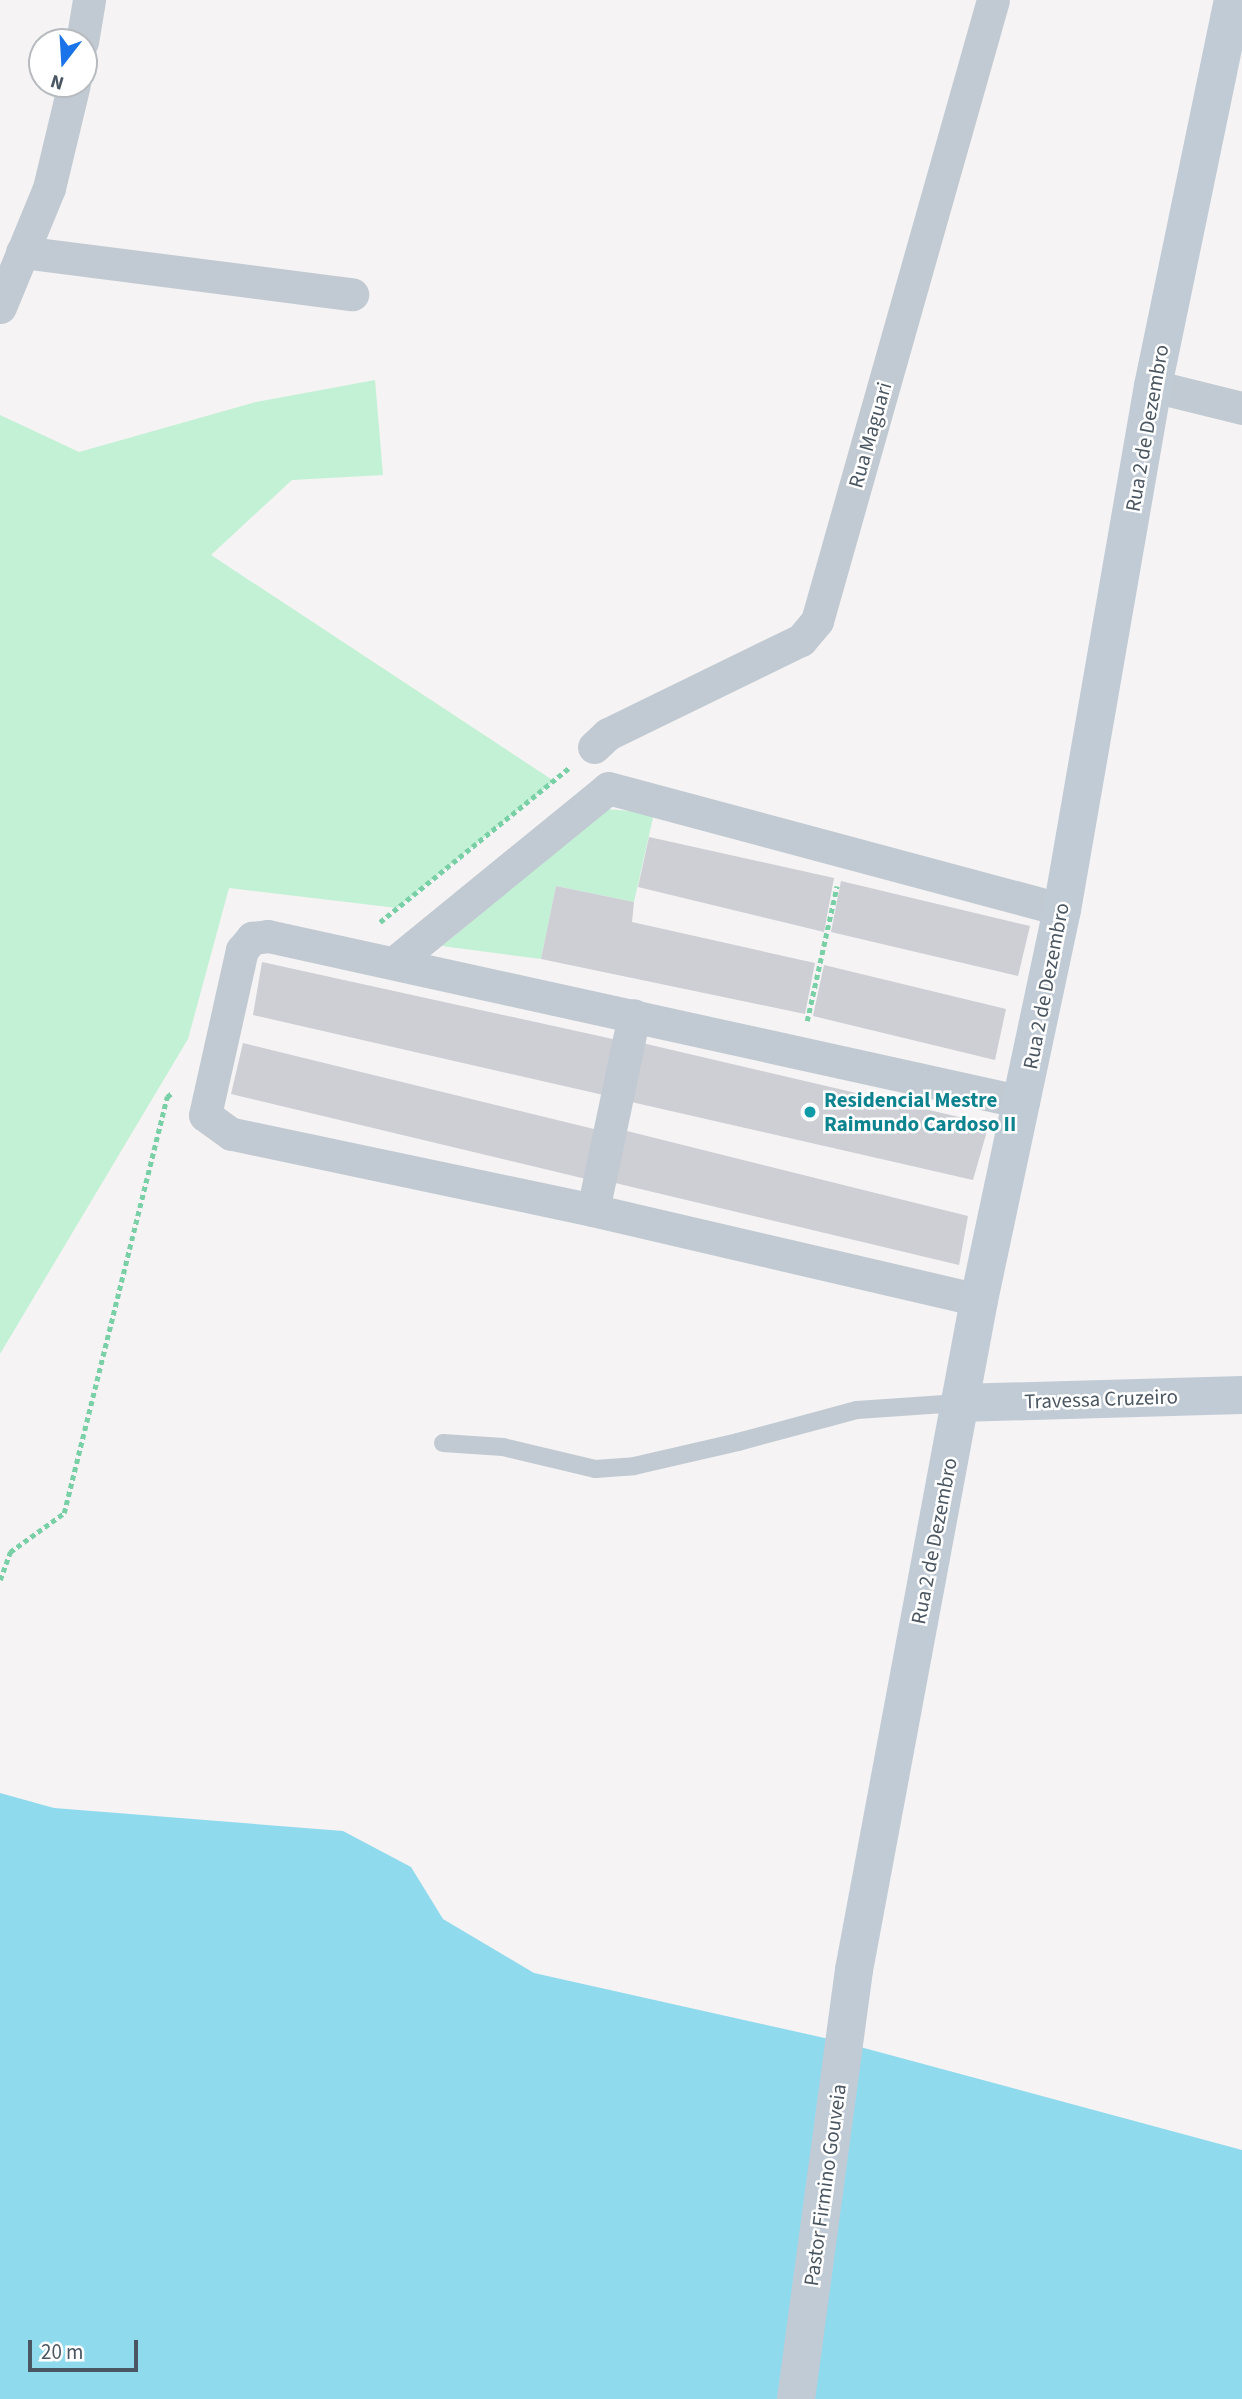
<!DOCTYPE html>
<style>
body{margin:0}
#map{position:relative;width:1242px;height:2399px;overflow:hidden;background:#f5f3f3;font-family:"Source Sans 3",sans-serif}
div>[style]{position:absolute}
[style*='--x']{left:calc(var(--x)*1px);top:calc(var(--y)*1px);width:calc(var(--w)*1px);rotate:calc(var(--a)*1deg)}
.green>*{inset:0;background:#c3f1d5}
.water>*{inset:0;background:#90daee}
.building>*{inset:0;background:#cdcfd5}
.path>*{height:4.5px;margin-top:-2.25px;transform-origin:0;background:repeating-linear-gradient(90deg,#7ad0a6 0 5px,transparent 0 8.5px)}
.lane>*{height:18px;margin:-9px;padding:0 9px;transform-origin:9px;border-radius:9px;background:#c1cad2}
.street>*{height:33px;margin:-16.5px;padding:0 16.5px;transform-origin:16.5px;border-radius:16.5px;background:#c1cad2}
.secondary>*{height:38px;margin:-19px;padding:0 19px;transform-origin:19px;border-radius:19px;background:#c1cbd6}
.dots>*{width:19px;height:19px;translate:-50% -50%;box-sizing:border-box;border:4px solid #fff;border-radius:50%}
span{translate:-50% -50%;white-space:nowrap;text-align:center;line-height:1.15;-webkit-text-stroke:5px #fff;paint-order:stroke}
.street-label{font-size:21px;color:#4a5661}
.culture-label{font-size:21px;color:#0d838f;font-weight:700}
.left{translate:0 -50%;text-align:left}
.north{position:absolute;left:28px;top:28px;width:70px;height:70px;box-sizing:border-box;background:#fff;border:2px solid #b7bbc0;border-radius:50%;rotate:197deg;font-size:19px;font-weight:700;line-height:28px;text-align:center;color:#4a5661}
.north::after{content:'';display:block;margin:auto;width:24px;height:32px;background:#1a73e8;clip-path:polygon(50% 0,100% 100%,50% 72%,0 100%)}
.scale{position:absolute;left:28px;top:2340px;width:110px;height:32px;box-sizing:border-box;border:4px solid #4a5661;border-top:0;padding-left:9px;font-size:21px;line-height:24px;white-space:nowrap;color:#4a5661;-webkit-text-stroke:5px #fff;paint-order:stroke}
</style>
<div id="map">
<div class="green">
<i style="clip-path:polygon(375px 380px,383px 475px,292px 480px,211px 555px,554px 781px,397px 908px,229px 888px,188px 1039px,0 1354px,0 415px,79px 452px,256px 402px)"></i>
<i style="clip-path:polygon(606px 809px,654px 813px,634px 902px,556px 886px,541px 959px,442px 946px)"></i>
</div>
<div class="water">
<i style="clip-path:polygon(0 1793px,54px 1808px,343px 1831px,411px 1867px,443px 1919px,534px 1973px,838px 2041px,1242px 2150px,1242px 2399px,0 2399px)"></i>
</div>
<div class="building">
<i style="clip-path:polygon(649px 837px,834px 878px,824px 932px,638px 887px)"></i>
<i style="clip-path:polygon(841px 881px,1030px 926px,1018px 976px,831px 932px)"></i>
<i style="clip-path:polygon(556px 886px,634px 902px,632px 922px,815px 963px,805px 1014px,541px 959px)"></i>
<i style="clip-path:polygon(262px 962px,622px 1041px,608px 1096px,253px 1015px)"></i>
<i style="clip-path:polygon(824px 965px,1006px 1009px,995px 1060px,813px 1016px)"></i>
<i style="clip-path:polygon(638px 1042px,989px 1124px,973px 1180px,627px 1101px)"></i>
<i style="clip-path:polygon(243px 1043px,598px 1130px,586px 1179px,231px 1094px)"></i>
<i style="clip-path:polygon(623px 1130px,968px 1216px,959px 1265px,611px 1182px)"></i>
</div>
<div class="path">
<i style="--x:380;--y:922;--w:244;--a:-39.2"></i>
<i style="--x:807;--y:1021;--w:138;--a:-77.5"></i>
<i style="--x:0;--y:1580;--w:30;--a:-70"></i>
<i style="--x:10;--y:1552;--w:67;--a:-35.8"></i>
<i style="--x:64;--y:1513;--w:429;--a:-76.1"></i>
<i style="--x:167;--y:1097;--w:6;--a:-39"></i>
</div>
<div class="lane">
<i style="--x:443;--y:1443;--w:60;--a:3.8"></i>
<i style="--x:503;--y:1447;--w:95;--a:13.4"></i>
<i style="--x:595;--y:1469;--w:39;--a:-4"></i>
<i style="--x:634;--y:1466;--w:107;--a:-13"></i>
<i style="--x:738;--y:1442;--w:123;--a:-15.1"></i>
<i style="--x:857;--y:1410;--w:102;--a:-3.9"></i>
</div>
<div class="street">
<i style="--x:82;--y:42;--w:43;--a:-80.5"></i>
<i style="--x:22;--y:252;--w:333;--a:7.3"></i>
<i style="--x:0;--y:307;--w:129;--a:-67.6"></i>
<i style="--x:49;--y:188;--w:107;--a:-76.5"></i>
<i style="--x:1153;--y:386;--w:92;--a:13.9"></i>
<i style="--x:594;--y:747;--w:19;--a:-43"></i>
<i style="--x:608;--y:734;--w:215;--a:-26"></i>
<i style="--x:801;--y:640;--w:25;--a:-50"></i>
<i style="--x:817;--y:621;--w:645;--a:-74.18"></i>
<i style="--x:395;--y:962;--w:275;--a:-39.2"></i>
<i style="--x:608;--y:788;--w:470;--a:15"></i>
<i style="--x:593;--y:1210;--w:199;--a:-78.1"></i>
<i style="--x:979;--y:1300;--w:396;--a:-166.9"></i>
<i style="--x:593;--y:1210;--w:370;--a:-168.1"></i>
<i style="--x:231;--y:1134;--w:32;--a:-144"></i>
<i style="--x:205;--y:1115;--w:169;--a:-77.4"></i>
<i style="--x:242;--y:950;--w:16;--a:-50"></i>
<i style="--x:252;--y:938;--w:16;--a:-7"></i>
<i style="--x:268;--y:936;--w:773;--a:12.4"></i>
</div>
<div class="secondary">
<i style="--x:959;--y:1403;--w:283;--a:-1.6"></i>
<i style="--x:796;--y:2399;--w:433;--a:-82.3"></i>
<i style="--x:854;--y:1970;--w:682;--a:-79.43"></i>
<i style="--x:979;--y:1300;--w:399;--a:-78"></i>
<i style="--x:1062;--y:910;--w:532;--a:-80.15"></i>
<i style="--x:1153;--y:386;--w:394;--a:-78.3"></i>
</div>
<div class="dots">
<i style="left:810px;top:1112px;background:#0f9aa8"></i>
</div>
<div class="street-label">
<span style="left:1147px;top:428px;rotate:-80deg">Rua 2 de Dezembro</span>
<span style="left:870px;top:435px;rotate:-74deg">Rua Maguari</span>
<span style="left:1046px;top:986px;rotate:-79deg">Rua 2 de Dezembro</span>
<span style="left:1101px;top:1399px;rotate:-2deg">Travessa Cruzeiro</span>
<span style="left:934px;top:1541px;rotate:-79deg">Rua 2 de Dezembro</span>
<span style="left:825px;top:2185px;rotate:-82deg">Pastor Firmino Gouveia</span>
</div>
<div class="culture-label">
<span class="left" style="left:824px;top:1112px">Residencial Mestre<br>Raimundo Cardoso II</span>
</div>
<div class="north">N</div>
<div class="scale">20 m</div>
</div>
